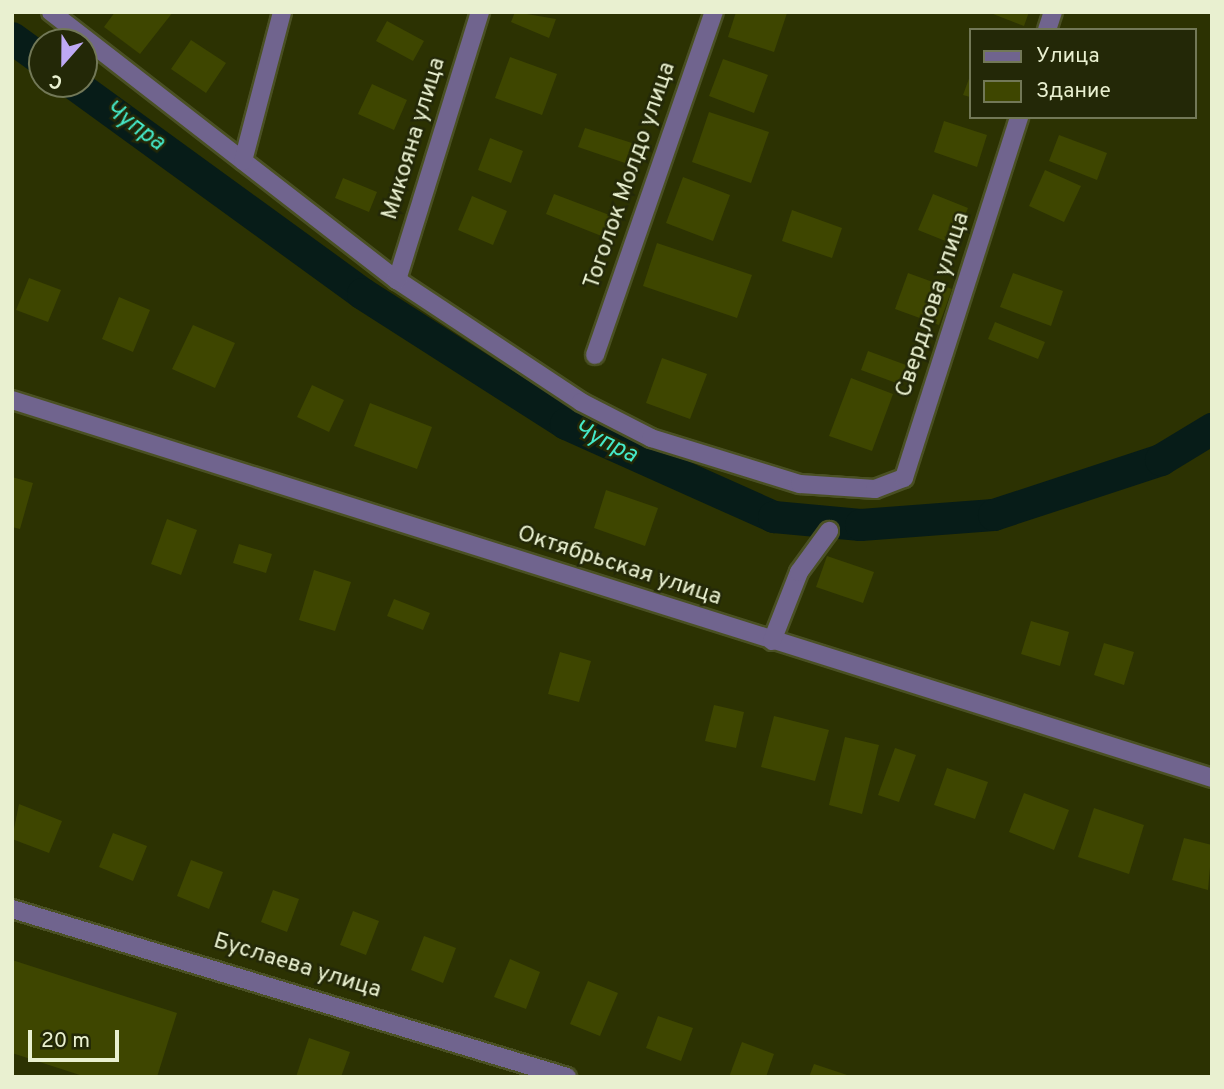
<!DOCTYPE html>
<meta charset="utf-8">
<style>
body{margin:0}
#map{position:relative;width:1224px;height:1089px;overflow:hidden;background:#2c3202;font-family:Overpass,sans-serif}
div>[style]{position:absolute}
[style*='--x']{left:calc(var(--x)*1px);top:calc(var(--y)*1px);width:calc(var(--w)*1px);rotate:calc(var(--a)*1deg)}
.canal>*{height:32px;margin:-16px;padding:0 16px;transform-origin:16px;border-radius:16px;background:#071c18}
.building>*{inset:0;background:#3e4600}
.roads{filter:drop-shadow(2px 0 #4a5023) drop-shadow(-2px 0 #4a5023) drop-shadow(0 2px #4a5023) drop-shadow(0 -2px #4a5023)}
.street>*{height:18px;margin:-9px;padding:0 9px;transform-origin:9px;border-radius:9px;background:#70648e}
span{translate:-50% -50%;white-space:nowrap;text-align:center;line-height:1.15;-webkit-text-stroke:5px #232807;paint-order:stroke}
.street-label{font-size:23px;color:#e9f0d0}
.water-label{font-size:24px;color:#45e9c9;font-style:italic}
.frame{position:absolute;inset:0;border:14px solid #e9f0d0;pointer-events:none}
.legend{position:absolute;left:969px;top:28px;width:228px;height:91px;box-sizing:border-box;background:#232807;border:2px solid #727857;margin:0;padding:9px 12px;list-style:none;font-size:21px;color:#e9f0d0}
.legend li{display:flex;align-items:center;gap:14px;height:35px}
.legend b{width:35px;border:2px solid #727857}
.north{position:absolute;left:28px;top:28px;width:70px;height:70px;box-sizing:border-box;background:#232807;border:2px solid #727857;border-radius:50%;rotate:201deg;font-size:19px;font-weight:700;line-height:28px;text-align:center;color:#e9f0d0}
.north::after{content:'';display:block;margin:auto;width:24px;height:32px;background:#bea9f4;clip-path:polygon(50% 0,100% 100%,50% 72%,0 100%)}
.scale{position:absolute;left:28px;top:1030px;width:91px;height:32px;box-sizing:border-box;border:4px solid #e9f0d0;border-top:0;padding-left:9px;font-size:21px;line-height:24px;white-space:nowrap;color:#e9f0d0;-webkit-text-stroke:5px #232807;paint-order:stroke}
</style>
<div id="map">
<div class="canal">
<i style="--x:12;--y:38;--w:37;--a:36"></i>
<i style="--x:74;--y:84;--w:357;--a:36"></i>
<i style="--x:363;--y:294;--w:241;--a:32.6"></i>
<i style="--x:566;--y:424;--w:228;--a:24.1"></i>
<i style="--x:774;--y:517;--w:87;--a:5.3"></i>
<i style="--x:861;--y:525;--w:133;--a:-4.3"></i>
<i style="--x:994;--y:515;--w:176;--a:-18.2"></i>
<i style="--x:1161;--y:460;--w:60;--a:-31.3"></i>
</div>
<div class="building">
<i style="clip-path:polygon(115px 12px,173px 12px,140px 54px,104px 27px)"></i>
<i style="clip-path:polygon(515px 12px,556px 19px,549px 38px,511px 22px)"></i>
<i style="clip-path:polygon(736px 12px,787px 13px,774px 52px,728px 37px)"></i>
<i style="clip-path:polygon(988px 12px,1029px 12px,1024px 26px)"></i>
<i style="clip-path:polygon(387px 21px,424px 41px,413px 61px,376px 41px)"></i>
<i style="clip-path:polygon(191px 40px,226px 63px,206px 93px,171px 69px)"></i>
<i style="clip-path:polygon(510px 57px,557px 74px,542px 115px,495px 98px)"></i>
<i style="clip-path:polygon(723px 59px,768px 75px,754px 113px,709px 96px)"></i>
<i style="clip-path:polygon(970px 76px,970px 97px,963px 95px)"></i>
<i style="clip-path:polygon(372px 84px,407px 100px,394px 130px,358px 114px)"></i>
<i style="clip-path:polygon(709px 112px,769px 132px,751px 183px,692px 162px)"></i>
<i style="clip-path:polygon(944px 121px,987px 135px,977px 167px,934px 152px)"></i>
<i style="clip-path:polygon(585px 128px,632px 143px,625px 163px,578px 147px)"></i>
<i style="clip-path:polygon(1059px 135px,1107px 153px,1097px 180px,1049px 161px)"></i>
<i style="clip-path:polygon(490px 138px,523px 151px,511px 183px,478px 170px)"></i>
<i style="clip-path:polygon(1045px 170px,1081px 186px,1064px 222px,1029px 206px)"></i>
<i style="clip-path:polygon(683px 177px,730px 195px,713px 241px,666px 223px)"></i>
<i style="clip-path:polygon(343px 178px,377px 192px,369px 212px,335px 198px)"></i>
<i style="clip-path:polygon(554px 194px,612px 216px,604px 237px,546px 214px)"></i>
<i style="clip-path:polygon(933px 194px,968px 208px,953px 244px,918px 230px)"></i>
<i style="clip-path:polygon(472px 196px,507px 211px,493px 245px,458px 230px)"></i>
<i style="clip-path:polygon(792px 210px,842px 228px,832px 258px,782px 241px)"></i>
<i style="clip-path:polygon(657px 243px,752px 275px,737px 318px,643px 286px)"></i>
<i style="clip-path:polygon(908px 273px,952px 289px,939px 325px,895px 309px)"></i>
<i style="clip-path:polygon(1013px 273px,1063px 291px,1051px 326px,1000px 307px)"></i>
<i style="clip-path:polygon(29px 278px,61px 290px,48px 322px,16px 310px)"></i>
<i style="clip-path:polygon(119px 297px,150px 310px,133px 352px,102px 339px)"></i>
<i style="clip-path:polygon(995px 322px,1045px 342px,1038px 359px,988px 339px)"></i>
<i style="clip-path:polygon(193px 325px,235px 343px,215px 388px,172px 369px)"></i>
<i style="clip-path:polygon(868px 351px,906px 365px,899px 384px,861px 370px)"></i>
<i style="clip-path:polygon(662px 358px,707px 374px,690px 419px,646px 403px)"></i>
<i style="clip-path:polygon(851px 378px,893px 394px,872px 451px,829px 436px)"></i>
<i style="clip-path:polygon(312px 385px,344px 400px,329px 432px,297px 417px)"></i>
<i style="clip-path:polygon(370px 403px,432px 427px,417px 469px,354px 446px)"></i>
<i style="clip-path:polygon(12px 477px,33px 483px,20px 529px,12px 527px)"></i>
<i style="clip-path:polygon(606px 490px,658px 508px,645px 546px,594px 528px)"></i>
<i style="clip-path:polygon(167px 519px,197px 530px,181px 575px,151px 564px)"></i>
<i style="clip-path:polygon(239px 544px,272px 554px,266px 573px,233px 563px)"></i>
<i style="clip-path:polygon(827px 556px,874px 572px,863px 603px,816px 587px)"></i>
<i style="clip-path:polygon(314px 570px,351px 582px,335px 631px,299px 620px)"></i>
<i style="clip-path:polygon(394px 599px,430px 613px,423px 630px,387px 616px)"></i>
<i style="clip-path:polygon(1031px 621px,1069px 632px,1060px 666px,1021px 654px)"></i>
<i style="clip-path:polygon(1104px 643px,1134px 652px,1124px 685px,1094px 675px)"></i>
<i style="clip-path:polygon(560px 652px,591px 661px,579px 702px,548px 694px)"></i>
<i style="clip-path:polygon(714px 705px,744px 712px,736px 748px,705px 741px)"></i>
<i style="clip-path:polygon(774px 716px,829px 730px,815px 781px,761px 767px)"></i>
<i style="clip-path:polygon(845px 737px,879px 745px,862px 814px,829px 805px)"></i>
<i style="clip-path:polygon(895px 748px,916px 755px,899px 802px,878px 795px)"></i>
<i style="clip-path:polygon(947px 768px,988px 782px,975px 819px,934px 805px)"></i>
<i style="clip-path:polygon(1024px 793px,1069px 810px,1054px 850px,1009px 832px)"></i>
<i style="clip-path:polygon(19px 804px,62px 821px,49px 853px,12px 839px)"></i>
<i style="clip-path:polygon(1094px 808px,1144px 825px,1129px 874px,1078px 857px)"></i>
<i style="clip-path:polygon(113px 833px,147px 846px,133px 881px,99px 867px)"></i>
<i style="clip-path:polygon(1184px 838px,1212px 845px,1208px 890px,1172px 880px)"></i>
<i style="clip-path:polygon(191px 860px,223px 872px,209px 909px,177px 896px)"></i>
<i style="clip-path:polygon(273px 890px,299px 899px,287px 932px,261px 922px)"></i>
<i style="clip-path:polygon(353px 911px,379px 921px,366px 955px,340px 945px)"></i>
<i style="clip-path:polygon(424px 936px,456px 948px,443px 983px,411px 970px)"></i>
<i style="clip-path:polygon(510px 959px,540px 972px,526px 1009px,494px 997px)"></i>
<i style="clip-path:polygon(12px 960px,177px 1013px,157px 1077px,86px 1077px,12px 1053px)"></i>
<i style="clip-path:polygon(588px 981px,618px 993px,600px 1036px,570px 1024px)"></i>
<i style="clip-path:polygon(658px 1016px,693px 1028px,681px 1061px,646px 1048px)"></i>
<i style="clip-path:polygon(309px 1038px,350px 1052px,341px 1077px,296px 1077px)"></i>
<i style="clip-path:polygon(742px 1042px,774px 1054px,766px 1077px,729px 1077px)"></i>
<i style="clip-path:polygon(814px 1064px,850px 1076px,850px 1077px,809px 1077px)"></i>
</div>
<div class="roads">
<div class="street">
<i style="--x:51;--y:12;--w:438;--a:37.8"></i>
<i style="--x:397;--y:280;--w:221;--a:33.5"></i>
<i style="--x:581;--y:402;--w:79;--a:27.2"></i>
<i style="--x:651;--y:438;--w:156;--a:17.2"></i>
<i style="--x:800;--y:484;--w:75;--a:3.8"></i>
<i style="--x:875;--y:489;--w:31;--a:-21"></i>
<i style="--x:904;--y:478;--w:379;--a:-72.3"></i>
<i style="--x:1047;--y:30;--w:19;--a:-72"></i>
<i style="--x:243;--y:161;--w:154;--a:-75.3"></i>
<i style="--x:397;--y:280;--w:281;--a:-72.8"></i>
<i style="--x:595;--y:355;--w:363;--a:-70.9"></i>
<i style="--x:12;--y:400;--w:1258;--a:17.48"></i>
<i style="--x:772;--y:641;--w:74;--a:-68.6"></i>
<i style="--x:799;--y:572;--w:51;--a:-53.8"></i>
<i style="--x:12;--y:909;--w:580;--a:16.84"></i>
</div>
</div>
<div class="street-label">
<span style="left:415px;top:139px;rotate:-73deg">Микояна улица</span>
<span style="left:631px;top:176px;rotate:-71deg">Тоголок Молдо улица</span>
<span style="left:934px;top:305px;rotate:-72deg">Свердлова улица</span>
<span style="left:619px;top:567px;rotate:18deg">Октябрьская улица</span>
<span style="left:297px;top:967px;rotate:17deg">Буслаева улица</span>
</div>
<div class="water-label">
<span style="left:134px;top:127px;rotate:36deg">Чупра</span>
<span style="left:605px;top:443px;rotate:26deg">Чупра</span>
</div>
<div class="frame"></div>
<ul class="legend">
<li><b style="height:9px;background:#70648e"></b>Улица</li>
<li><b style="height:19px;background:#3e4600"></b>Здание</li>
</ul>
<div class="north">С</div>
<div class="scale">20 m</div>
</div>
